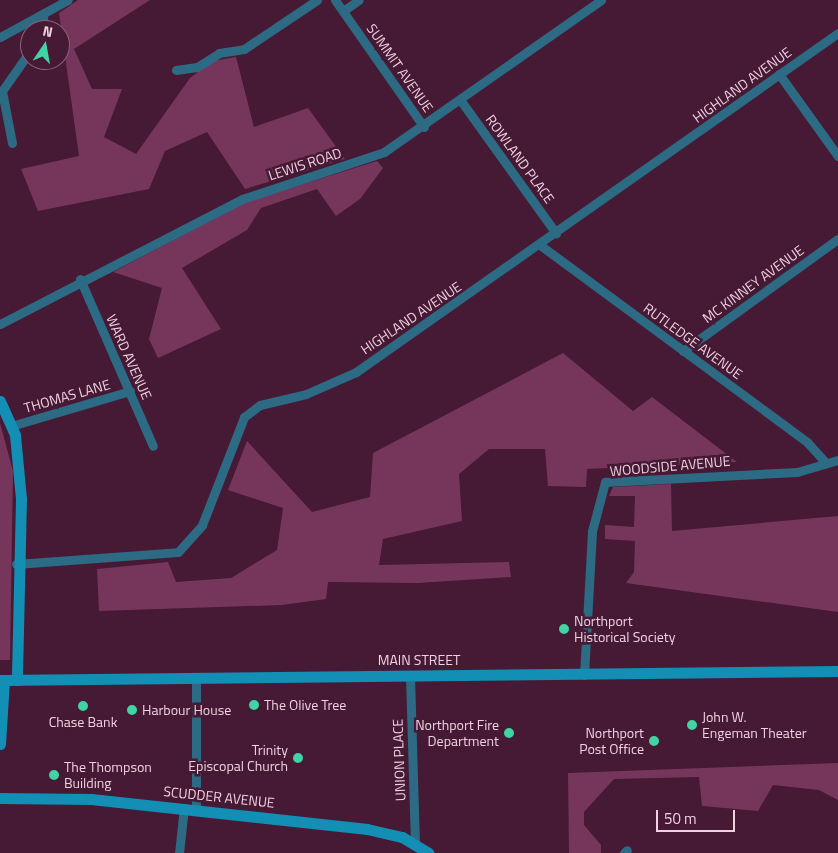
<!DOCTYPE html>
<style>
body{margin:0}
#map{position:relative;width:838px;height:853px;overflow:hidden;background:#461934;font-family:"Titillium Web",sans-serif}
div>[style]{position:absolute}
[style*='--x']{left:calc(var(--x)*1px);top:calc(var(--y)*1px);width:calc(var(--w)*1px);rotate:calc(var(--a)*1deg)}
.green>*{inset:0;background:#76365b}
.street>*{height:9px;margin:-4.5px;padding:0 4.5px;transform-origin:4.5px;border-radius:4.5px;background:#2c6b83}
.secondary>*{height:11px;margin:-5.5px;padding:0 5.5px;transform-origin:5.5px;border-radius:5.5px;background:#138eb5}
.dots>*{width:14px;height:14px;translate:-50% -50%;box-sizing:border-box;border:2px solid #461934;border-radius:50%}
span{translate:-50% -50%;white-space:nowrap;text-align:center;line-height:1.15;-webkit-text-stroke:5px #461934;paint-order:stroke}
.street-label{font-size:14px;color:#efd1e0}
.poi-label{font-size:14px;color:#efd1e0}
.left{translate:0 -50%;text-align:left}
.right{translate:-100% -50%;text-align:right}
.north{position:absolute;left:20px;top:20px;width:50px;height:50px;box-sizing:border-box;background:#461934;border:1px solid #8a6379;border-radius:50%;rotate:12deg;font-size:14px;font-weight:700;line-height:20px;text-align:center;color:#efd1e0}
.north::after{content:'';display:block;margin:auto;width:18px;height:22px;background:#3ed4a3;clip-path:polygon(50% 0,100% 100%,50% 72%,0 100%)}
.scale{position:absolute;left:656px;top:810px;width:79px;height:22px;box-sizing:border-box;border:2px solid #efd1e0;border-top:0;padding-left:6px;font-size:15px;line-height:18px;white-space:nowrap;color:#efd1e0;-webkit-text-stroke:4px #461934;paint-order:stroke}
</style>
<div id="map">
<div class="green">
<i style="clip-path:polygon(78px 0,150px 0,74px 49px,92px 89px,122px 89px,104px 137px,136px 154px,190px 78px,213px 61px,236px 57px,254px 127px,308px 108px,345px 159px,245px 189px,207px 132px,165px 151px,149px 189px,38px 211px,21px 169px,79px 156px,59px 13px)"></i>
<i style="clip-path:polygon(377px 161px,383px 168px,360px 199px,336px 216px,317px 189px,261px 208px,247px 230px,182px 268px,221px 329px,158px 358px,149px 339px,162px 288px,113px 272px,246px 202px)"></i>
<i style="clip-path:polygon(563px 353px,633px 411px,652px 397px,737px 462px,587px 469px,586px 487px,548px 486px,545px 449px,489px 449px,459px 474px,462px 521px,383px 539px,379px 565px,509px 562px,511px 577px,418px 583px,328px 582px,326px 599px,282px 605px,99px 611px,97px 569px,168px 562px,176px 582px,231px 578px,277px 550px,283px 508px,228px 490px,247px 441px,312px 512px,370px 497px,373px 453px)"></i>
<i style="clip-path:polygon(0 423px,13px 471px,10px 660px,0 660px)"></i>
<i style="clip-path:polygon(671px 484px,672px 531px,838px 516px,838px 612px,626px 583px,634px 572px,635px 541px,605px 539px,605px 525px,634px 527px,635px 496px,609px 496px,613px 487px)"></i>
<i style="clip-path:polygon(838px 763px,838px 800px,819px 790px,773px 785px,758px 811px,702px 806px,699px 777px,614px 779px,584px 812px,584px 825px,601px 845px,601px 853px,569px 853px,568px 773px)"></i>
</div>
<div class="street">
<i style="--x:335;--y:0;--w:155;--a:55"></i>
<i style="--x:343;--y:11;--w:19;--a:-35"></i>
<i style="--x:43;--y:16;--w:14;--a:86"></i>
<i style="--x:0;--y:37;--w:77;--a:-28.6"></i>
<i style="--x:176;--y:70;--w:21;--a:-8"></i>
<i style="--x:197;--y:67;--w:26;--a:-32"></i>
<i style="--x:219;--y:53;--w:25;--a:-9"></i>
<i style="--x:244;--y:49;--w:88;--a:-33.9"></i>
<i style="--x:779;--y:74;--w:101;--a:54.3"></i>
<i style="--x:461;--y:101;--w:163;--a:54.3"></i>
<i style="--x:12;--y:143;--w:53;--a:-100.9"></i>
<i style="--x:2;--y:91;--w:49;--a:-55"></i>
<i style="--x:540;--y:245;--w:332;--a:36.4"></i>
<i style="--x:807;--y:442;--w:28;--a:48"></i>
<i style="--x:80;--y:279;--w:182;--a:66.4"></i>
<i style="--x:0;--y:324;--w:272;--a:-27.3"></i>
<i style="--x:242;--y:199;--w:150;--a:-18.3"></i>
<i style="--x:384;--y:152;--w:265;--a:-35"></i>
<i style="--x:683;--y:351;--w:191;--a:-35.9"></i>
<i style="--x:11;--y:426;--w:124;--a:-16.4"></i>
<i style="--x:16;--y:564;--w:162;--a:-4.2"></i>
<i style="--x:178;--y:552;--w:36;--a:-48"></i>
<i style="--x:202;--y:525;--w:116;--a:-68.7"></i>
<i style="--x:244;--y:417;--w:20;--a:-37"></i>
<i style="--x:260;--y:405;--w:47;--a:-13.4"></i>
<i style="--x:306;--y:394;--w:55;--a:-23.7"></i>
<i style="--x:356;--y:372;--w:589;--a:-35.12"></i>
<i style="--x:584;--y:675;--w:144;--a:-86.8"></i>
<i style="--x:592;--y:531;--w:51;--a:-75.1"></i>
<i style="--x:605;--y:482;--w:192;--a:-3"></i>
<i style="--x:797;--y:472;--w:43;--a:-16.3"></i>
<i style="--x:410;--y:676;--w:167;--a:88.3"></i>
<i style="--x:196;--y:809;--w:131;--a:-90"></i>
<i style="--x:179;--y:853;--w:45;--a:-83.7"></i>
<i style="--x:624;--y:853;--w:4;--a:-45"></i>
</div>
<div class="secondary">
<i style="--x:0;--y:401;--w:37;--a:66"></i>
<i style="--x:15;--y:435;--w:64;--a:84.6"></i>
<i style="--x:21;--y:499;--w:181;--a:91.3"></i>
<i style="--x:0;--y:680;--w:838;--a:-0.62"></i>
<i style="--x:0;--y:744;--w:64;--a:-86.4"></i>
<i style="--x:0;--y:798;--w:91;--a:0.6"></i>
<i style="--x:91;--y:799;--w:278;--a:6.2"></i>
<i style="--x:367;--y:829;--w:36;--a:13"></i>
<i style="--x:402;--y:837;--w:31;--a:31"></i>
</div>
<div class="dots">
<i style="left:564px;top:629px;background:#3ed4a3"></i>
<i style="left:254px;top:705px;background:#3ed4a3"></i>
<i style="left:83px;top:706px;background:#3ed4a3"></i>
<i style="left:132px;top:710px;background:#3ed4a3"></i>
<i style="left:692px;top:725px;background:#3ed4a3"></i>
<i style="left:509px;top:733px;background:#3ed4a3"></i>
<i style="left:654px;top:741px;background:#3ed4a3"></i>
<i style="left:298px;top:758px;background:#3ed4a3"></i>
<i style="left:54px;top:775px;background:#3ed4a3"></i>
</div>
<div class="street-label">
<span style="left:400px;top:68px;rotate:55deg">SUMMIT AVENUE</span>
<span style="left:742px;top:85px;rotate:-36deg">HIGHLAND AVENUE</span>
<span style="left:520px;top:159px;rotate:54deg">ROWLAND PLACE</span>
<span style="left:305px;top:164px;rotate:-18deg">LEWIS ROAD</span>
<span style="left:753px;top:284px;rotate:-36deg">MC KINNEY AVENUE</span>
<span style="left:411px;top:318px;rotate:-34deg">HIGHLAND AVENUE</span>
<span style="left:693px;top:341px;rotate:36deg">RUTLEDGE AVENUE</span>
<span style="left:129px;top:357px;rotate:66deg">WARD AVENUE</span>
<span style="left:67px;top:396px;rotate:-16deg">THOMAS LANE</span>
<span style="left:670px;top:466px;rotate:-5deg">WOODSIDE AVENUE</span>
<span style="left:419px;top:660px">MAIN STREET</span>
<span style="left:399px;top:760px;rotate:-92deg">UNION PLACE</span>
<span style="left:219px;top:797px;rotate:6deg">SCUDDER AVENUE</span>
</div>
<div class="poi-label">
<span class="left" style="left:574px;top:629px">Northport<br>Historical Society</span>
<span class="left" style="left:264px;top:705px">The Olive Tree</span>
<span class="left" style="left:142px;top:710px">Harbour House</span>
<span class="left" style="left:702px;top:725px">John W.<br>Engeman Theater</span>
<span style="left:83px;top:722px">Chase Bank</span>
<span class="right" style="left:499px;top:733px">Northport Fire<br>Department</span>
<span class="right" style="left:644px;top:741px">Northport<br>Post Office</span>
<span class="right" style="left:288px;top:758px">Trinity<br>Episcopal Church</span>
<span class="left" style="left:64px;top:775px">The Thompson<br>Building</span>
</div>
<div class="north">N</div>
<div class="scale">50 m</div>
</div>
